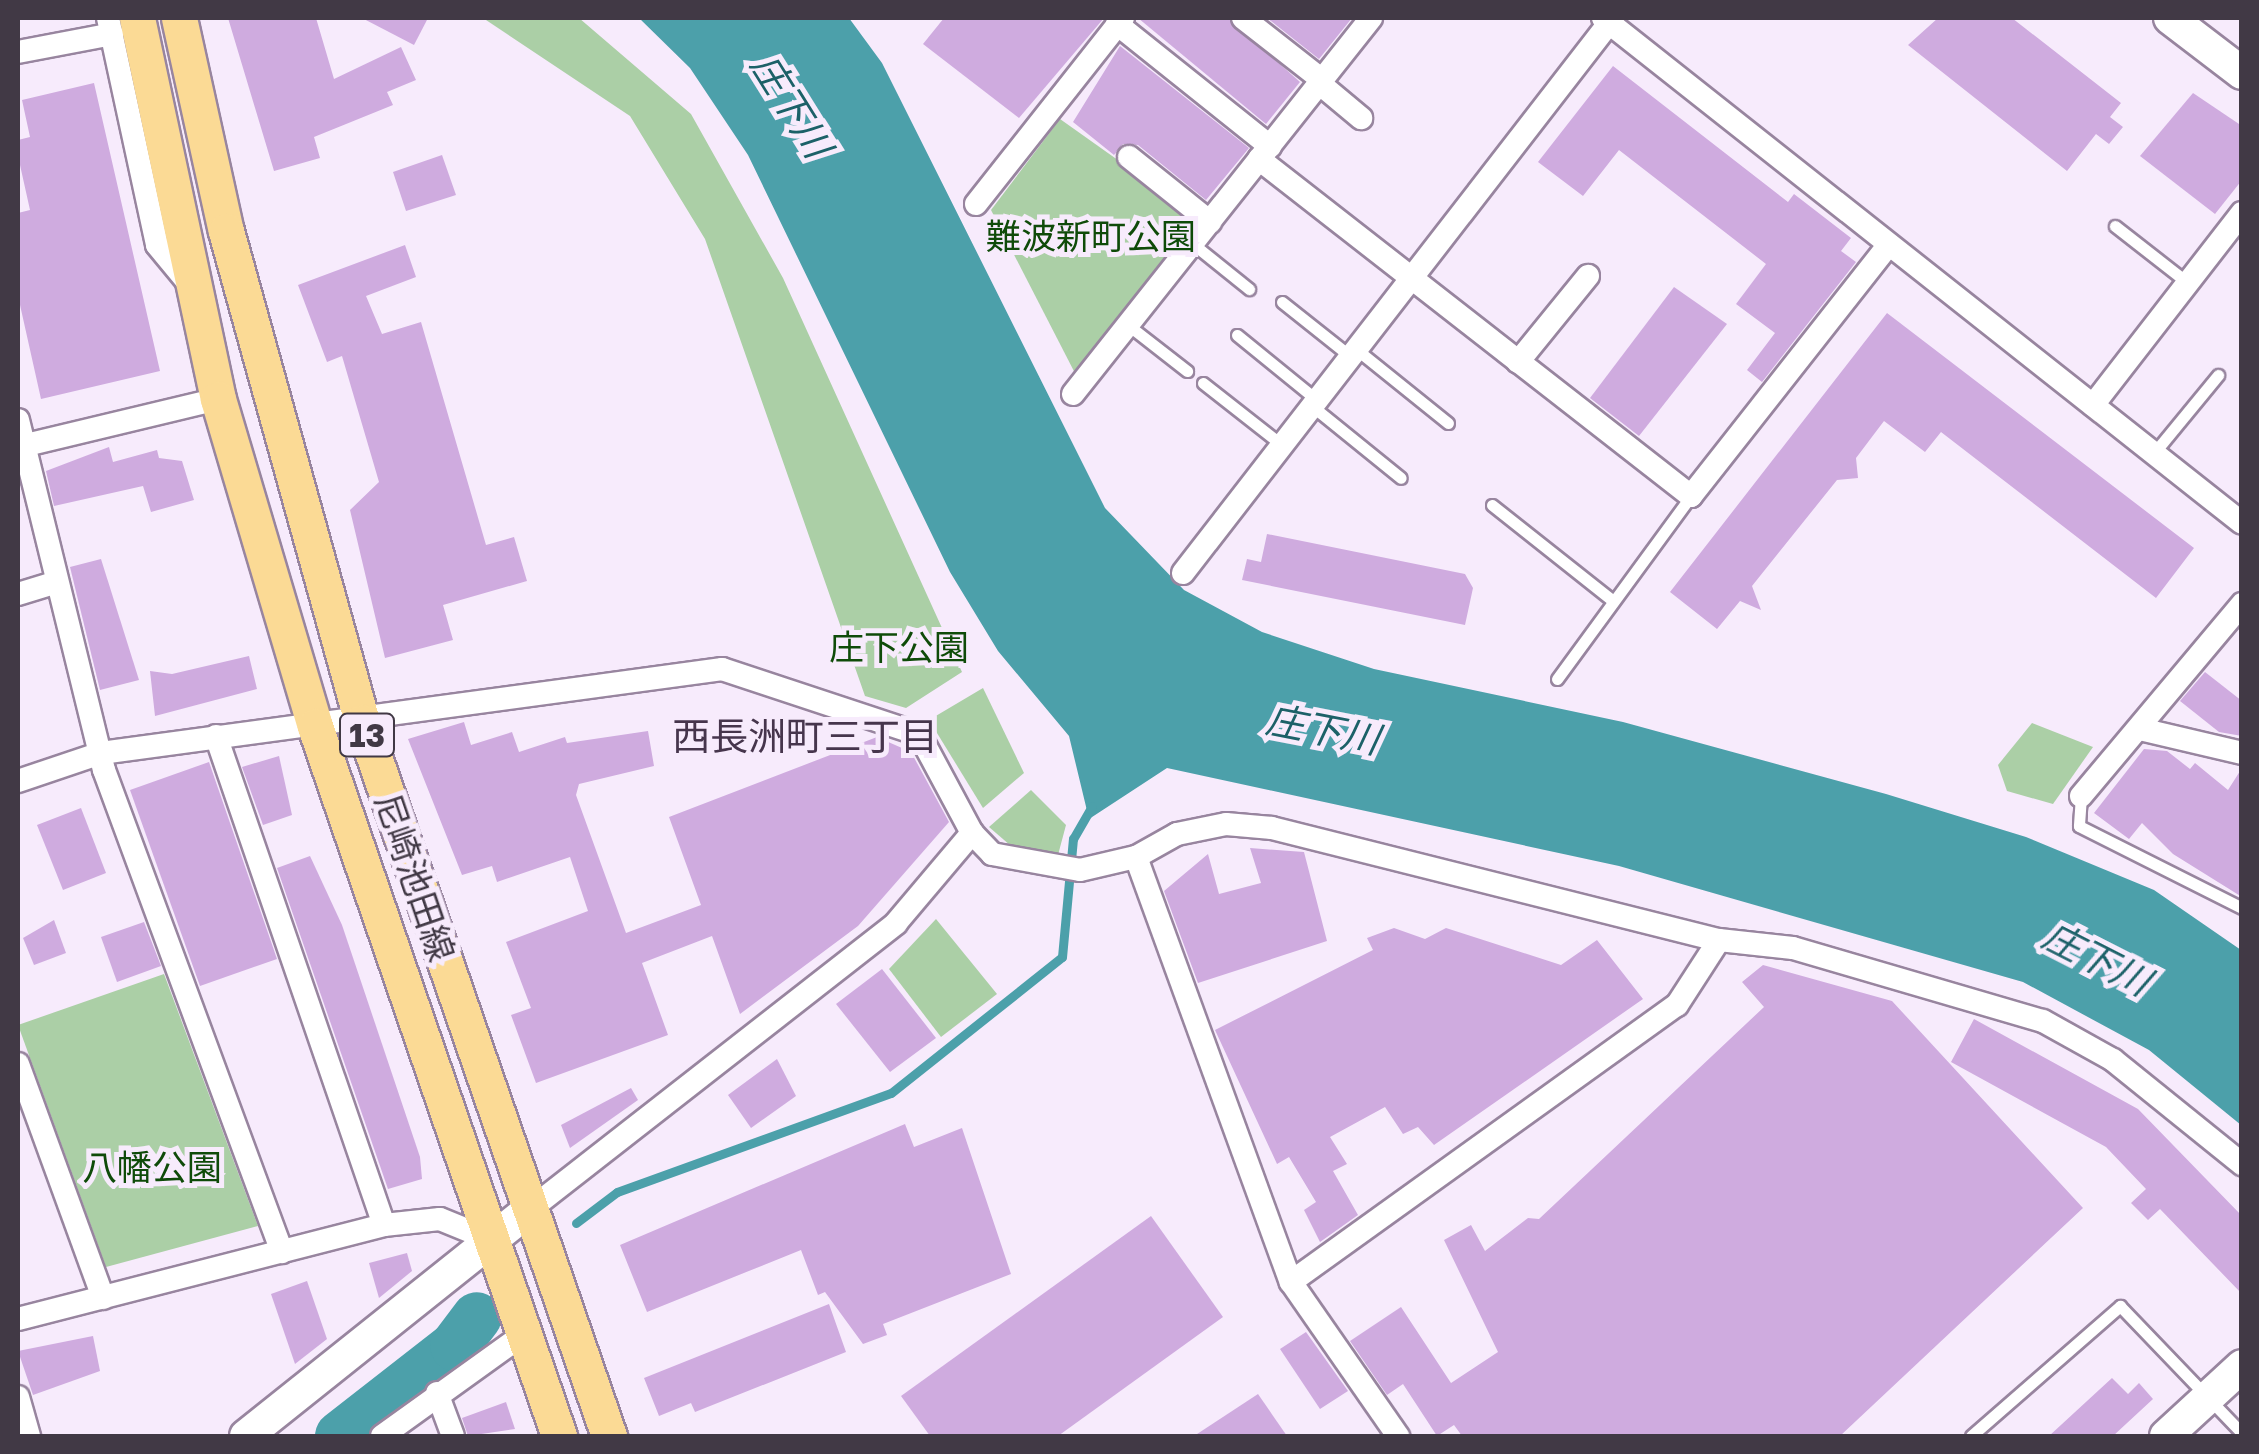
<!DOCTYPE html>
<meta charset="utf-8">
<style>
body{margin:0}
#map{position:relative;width:2259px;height:1454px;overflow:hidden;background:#f7ebfc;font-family:"Golos Text","Noto Sans JP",sans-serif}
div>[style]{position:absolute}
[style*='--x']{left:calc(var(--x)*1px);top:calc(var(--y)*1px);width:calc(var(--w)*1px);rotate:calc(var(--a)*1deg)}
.green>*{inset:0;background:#abcfa6}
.water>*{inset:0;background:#4ca0aa}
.stream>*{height:9px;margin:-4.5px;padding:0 4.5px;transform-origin:4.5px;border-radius:4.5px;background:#4ca0aa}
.river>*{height:50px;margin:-25px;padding:0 25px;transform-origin:25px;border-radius:25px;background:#4ca0aa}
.building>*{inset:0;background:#cfabdf}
.roads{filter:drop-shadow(2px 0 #98859f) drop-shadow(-2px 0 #98859f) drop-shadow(0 2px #98859f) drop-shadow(0 -2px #98859f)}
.lane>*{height:11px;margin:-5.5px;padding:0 5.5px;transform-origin:5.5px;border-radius:5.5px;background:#fff}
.street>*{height:22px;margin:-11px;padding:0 11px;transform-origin:11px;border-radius:11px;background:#fff}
.secondary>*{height:32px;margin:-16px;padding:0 16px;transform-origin:16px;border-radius:16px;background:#fff}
.primary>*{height:35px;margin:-17.5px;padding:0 17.5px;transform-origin:17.5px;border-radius:17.5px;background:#fbda95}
span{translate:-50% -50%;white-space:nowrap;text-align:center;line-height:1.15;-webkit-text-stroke:10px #f7ebfc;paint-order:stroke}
.shield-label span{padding:2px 8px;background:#f7ebfc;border:2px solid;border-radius:8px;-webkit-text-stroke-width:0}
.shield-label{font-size:32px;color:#413945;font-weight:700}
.park-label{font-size:35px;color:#0f4b09}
.street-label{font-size:35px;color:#413945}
.water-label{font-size:38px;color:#1c6168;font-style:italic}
.neighbourhood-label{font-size:38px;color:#46354c}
.frame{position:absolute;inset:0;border:20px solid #413945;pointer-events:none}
</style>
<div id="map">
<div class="green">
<i style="clip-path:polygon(483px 18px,579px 18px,691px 114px,783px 278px,962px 672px,906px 708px,865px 696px,705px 239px,630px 116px)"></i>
<i style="clip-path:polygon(1060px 119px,1201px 219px,1078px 379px,991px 210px)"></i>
<i style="clip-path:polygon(983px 688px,1024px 773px,983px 808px,929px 720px)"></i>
<i style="clip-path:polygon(2032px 723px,2093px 747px,2053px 804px,2007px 791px,1998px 765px)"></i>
<i style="clip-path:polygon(1031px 790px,1066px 825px,1058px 855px,1018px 852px,989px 827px)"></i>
<i style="clip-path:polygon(936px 919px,997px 994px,941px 1037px,889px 969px)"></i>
<i style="clip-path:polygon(164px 974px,258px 1226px,106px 1267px,18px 1025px)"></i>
</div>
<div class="water">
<i style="clip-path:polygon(639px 18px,849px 18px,882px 63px,1105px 508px,1184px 590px,1262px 632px,1374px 669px,1623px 722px,1886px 794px,2026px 837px,2154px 890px,2241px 950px,2241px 1125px,2149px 1050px,2023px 982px,1619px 866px,1167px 768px,1089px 819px,1069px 736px,998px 651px,950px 572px,748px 155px,690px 68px)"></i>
</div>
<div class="stream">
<i style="--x:576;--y:1223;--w:51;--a:-37.1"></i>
<i style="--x:617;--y:1192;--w:291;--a:-19.9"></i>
<i style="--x:891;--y:1093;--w:218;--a:-38.5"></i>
<i style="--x:1062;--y:957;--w:119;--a:-84.7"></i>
<i style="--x:1073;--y:839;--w:38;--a:-60"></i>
</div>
<div class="river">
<i style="--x:340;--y:1436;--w:146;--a:-38"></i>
<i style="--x:455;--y:1346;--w:36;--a:-53"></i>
</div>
<div class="building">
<i style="clip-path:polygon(228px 18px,316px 18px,334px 79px,401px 47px,416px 80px,387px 92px,393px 105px,314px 137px,320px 158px,274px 171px)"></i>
<i style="clip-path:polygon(362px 18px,428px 18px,414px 45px)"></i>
<i style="clip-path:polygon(944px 18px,1104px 18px,1019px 118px,923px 44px)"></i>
<i style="clip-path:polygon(1138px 18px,1228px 18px,1300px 82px,1266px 124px)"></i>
<i style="clip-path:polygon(1267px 18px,1352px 18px,1319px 59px)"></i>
<i style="clip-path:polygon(1938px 18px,2012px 18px,2121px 103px,2110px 117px,2123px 127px,2109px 144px,2096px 134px,2067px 171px,1908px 45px)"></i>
<i style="clip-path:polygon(1120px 46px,1249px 148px,1206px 200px,1138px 145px,1123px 144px,1114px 155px,1073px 122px)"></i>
<i style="clip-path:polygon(1613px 66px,1788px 202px,1794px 194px,1851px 238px,1841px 251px,1856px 262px,1762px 382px,1747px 370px,1775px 333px,1736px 304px,1766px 264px,1619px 150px,1583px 196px,1538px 162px)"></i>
<i style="clip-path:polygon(94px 83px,160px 371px,41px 399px,18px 296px,18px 213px,30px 210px,18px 156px,18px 140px,30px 137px,22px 100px)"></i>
<i style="clip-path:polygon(2193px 93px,2242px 126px,2242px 180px,2215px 214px,2140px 156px)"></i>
<i style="clip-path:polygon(442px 155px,456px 195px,406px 211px,393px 172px)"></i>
<i style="clip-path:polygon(405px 245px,416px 277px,366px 296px,382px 334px,421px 322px,486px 545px,514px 537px,527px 581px,443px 605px,453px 640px,385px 658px,350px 510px,379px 482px,342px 356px,327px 362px,298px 285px)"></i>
<i style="clip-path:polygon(1674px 287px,1727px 324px,1639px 436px,1590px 398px)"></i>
<i style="clip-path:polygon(1887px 313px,2194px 548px,2156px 598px,1941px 432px,1925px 452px,1884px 421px,1856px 458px,1858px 478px,1837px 480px,1752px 586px,1761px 610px,1740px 601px,1717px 629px,1670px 592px)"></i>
<i style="clip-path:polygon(109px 447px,113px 462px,157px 450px,159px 458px,182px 461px,194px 500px,151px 512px,143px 486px,54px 506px,46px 471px)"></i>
<i style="clip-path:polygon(1267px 534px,1465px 574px,1473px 588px,1465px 625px,1242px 580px,1247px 559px,1261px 562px)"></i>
<i style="clip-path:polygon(101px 559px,139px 680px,100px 690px,70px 567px)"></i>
<i style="clip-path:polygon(249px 656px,257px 689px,155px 716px,150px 671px,172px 674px)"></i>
<i style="clip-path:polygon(2205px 672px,2242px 701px,2242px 736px,2219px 732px,2180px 701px)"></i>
<i style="clip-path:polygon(464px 722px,471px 745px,512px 732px,519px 752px,565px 737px,567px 743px,648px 731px,654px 766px,579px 784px,576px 795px,626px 933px,701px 905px,669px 817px,877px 737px,911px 752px,949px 822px,858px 926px,740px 1014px,712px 936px,642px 963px,668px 1035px,536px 1083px,511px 1015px,531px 1008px,506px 942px,588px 911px,570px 857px,497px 882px,492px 866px,462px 875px,408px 739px)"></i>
<i style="clip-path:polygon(2144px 749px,2167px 751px,2190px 769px,2195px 763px,2228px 790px,2242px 768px,2242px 897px,2173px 854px,2142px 823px,2129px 839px,2094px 813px)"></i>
<i style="clip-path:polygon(279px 756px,292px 815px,263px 825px,242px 767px)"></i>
<i style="clip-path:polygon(209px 762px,277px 959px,200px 986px,130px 790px)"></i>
<i style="clip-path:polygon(81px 808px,106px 873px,63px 890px,37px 825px)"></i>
<i style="clip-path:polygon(1250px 848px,1304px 852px,1327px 941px,1198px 983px,1164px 891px,1208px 854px,1219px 894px,1261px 883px)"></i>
<i style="clip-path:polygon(310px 856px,342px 925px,420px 1157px,422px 1179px,388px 1189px,277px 868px)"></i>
<i style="clip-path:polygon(54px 920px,66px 953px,34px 965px,23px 938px)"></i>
<i style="clip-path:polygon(144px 922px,161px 966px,117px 982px,101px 937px)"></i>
<i style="clip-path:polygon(1394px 928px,1425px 939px,1446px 928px,1561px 965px,1597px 940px,1643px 999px,1434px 1145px,1418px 1127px,1403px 1134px,1385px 1107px,1330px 1137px,1347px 1164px,1333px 1171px,1358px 1215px,1320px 1242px,1304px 1210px,1316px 1202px,1289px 1157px,1277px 1164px,1215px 1030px,1373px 950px,1367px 938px)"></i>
<i style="clip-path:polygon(1763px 965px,1892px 1001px,2083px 1208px,1840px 1436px,1462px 1436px,1454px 1425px,1437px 1436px,1403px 1384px,1387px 1395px,1350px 1341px,1401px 1307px,1451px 1383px,1498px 1352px,1444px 1240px,1471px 1225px,1485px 1251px,1528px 1218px,1539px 1219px,1764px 1007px,1742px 982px)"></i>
<i style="clip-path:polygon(882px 969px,936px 1038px,890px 1072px,836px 1004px)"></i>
<i style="clip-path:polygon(1974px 1019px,2138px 1109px,2242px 1216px,2242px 1294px,2160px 1209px,2148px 1220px,2131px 1203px,2146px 1189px,2106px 1147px,1951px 1062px)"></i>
<i style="clip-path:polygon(777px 1059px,796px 1096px,751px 1128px,728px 1095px)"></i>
<i style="clip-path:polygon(631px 1088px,638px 1100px,570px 1148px,561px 1125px)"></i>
<i style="clip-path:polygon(905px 1124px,914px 1147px,962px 1128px,1011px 1274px,883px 1324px,887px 1335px,863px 1344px,825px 1292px,818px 1295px,801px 1250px,647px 1312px,620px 1245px)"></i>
<i style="clip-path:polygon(1151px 1216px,1223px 1317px,1058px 1436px,930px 1436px,901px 1396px)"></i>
<i style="clip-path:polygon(407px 1253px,412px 1271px,379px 1298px,369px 1263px)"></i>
<i style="clip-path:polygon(307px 1281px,327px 1339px,295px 1364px,271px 1294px)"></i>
<i style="clip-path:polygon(829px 1304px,846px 1352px,695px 1412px,691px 1403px,659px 1416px,644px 1378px)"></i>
<i style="clip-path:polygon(1306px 1332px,1348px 1391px,1320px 1409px,1280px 1349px)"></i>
<i style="clip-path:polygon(93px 1336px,100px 1371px,33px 1395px,18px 1351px)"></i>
<i style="clip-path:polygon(2112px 1378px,2128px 1394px,2139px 1383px,2153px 1399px,2113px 1436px,2049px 1436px)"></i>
<i style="clip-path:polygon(1258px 1394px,1287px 1436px,1194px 1436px)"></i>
<i style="clip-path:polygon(506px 1402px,515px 1429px,468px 1436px,462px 1418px)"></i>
</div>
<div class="roads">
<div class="lane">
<i style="--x:2115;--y:226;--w:93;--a:38"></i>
<i style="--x:1193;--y:244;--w:72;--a:38.8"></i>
<i style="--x:1282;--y:302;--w:87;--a:38.5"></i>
<i style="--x:1128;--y:325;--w:75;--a:37.9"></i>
<i style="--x:1237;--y:335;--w:103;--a:39.1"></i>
<i style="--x:1356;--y:349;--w:118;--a:38.8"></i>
<i style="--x:1203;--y:383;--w:100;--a:38.1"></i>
<i style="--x:1312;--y:406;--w:114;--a:39"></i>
<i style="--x:2154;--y:453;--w:101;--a:-50.6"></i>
<i style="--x:1492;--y:505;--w:154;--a:38.4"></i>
<i style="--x:1557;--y:679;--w:227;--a:-53.8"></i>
<i style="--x:2081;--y:796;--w:30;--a:94"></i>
<i style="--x:2079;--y:826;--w:182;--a:26.7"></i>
<i style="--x:1971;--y:1436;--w:198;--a:-41.1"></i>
<i style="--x:2120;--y:1306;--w:176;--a:46.2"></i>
</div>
<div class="street">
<i style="--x:108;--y:18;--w:232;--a:77.8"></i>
<i style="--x:157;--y:245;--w:52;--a:50.5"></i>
<i style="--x:1243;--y:18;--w:100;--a:38.1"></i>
<i style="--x:1603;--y:18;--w:814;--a:38.32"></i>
<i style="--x:1117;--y:24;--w:196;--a:38.6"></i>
<i style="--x:18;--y:52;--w:96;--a:-10.8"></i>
<i style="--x:1319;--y:83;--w:55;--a:39.8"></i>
<i style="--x:1129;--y:157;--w:104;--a:38.7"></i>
<i style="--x:1259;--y:159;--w:548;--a:37.96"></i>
<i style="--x:1691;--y:496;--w:320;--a:-51.8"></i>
<i style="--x:976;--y:204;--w:237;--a:-51.7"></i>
<i style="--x:1518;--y:362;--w:111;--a:-50.9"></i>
<i style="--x:1073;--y:394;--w:480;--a:-51.6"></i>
<i style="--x:2093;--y:405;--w:243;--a:-52.2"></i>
<i style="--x:18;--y:420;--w:360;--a:76.2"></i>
<i style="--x:104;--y:770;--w:514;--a:69.73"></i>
<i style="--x:18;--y:447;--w:206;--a:-13.5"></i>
<i style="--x:1183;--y:573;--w:702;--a:-52.23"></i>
<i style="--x:18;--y:594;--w:41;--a:-17.1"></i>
<i style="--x:2140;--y:729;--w:105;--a:13.2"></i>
<i style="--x:216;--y:736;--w:517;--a:71.04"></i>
<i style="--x:18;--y:781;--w:88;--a:-18.6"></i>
<i style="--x:101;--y:753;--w:627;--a:-7.7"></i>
<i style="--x:722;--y:669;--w:207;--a:18.3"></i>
<i style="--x:919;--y:734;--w:112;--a:61.8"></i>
<i style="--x:972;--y:833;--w:29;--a:46"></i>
<i style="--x:992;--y:854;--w:89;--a:10.3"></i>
<i style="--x:1080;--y:870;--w:57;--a:-13.1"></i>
<i style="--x:1136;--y:857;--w:47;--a:-29.3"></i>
<i style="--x:1177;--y:834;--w:50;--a:-11.5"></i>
<i style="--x:1226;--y:824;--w:46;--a:5"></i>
<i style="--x:1272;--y:828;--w:461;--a:14.1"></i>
<i style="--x:1719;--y:940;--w:74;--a:6.2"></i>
<i style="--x:1793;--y:948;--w:260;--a:16.3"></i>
<i style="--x:2043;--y:1021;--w:80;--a:29.1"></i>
<i style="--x:2113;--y:1060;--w:166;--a:38.9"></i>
<i style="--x:2081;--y:796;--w:251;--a:-50"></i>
<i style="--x:1136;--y:857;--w:452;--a:70"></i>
<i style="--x:1291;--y:1282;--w:188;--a:55.2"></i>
<i style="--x:18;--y:1064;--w:249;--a:70"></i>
<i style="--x:528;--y:1211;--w:467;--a:-38"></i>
<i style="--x:896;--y:923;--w:118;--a:-49.8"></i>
<i style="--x:1291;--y:1282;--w:475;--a:-35.7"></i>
<i style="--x:1677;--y:1005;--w:77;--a:-57.1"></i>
<i style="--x:18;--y:1319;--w:378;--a:-14.4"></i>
<i style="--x:384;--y:1225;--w:56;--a:-6.1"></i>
<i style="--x:440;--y:1219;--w:53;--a:22.2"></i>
<i style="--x:437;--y:1393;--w:46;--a:69.6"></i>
<i style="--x:18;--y:1397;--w:41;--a:74.2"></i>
<i style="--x:382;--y:1436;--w:175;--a:-35.7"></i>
</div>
<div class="secondary">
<i style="--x:2170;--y:18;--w:91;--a:37.4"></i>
<i style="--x:246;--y:1436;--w:361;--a:-38.6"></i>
<i style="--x:2166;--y:1436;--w:103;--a:-42.6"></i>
</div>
<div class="primary">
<i style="--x:137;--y:18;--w:390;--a:78"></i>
<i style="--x:218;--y:399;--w:341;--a:73.5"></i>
<i style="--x:315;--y:726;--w:751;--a:71.03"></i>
<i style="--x:179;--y:18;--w:218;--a:77.6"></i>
<i style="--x:226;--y:231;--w:509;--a:74.52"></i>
<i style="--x:362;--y:722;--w:756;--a:70.92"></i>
</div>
</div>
<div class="shield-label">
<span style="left:367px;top:735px">13</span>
</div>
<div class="park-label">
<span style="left:1091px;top:236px">難波新町公園</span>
<span style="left:899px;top:647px">庄下公園</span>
<span style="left:152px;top:1167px">八幡公園</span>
</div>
<div class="street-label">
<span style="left:415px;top:877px;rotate:71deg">尼崎池田線</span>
</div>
<div class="water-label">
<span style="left:792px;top:105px;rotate:58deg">庄下川</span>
<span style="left:1323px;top:729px;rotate:11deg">庄下川</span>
<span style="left:2097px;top:958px;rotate:27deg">庄下川</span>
</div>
<div class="neighbourhood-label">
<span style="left:805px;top:736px">西長洲町三丁目</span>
</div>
<div class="frame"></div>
</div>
